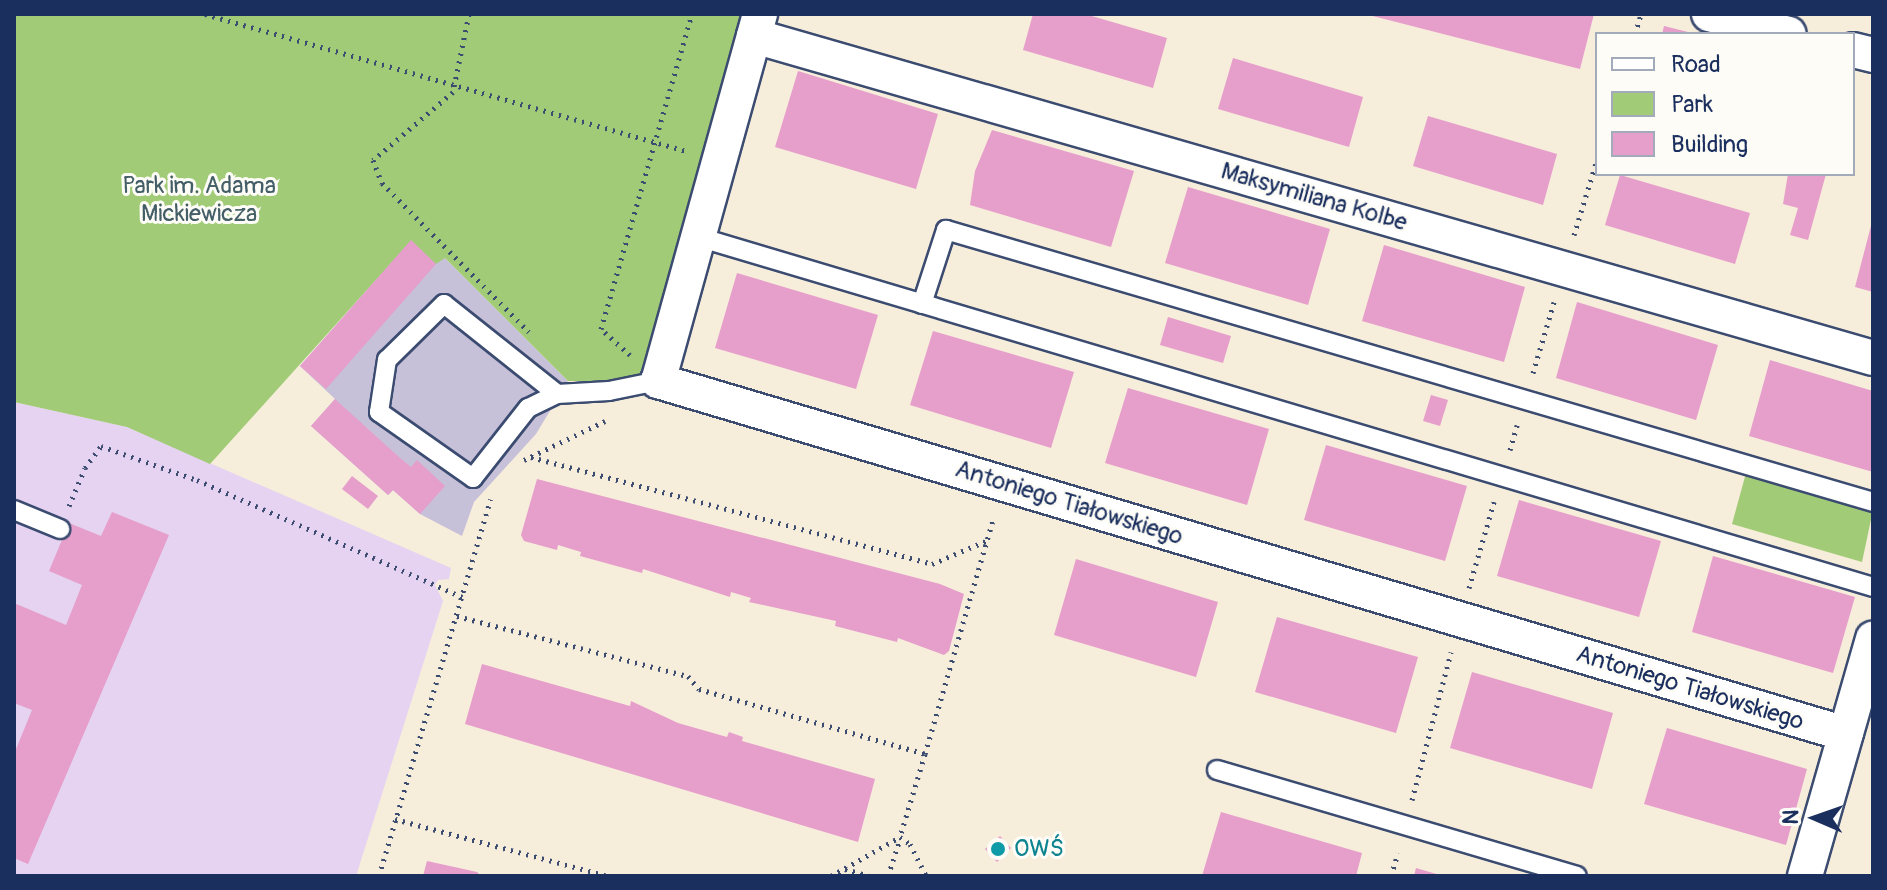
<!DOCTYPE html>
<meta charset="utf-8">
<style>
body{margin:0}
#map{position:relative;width:1887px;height:890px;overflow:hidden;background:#f7eddb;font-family:Pangolin,sans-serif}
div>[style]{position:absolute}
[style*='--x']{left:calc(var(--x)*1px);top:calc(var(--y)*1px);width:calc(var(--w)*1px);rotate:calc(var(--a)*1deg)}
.built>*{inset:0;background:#e5d3f1}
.industrial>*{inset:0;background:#c7c0d9}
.green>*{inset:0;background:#a1cb77}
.building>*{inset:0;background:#e69ecb}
.path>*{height:5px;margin-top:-2.5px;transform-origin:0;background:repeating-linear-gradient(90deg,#3c4c71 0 2px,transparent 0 8px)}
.roads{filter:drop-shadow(2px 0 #3c4c71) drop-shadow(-2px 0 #3c4c71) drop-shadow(0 2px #3c4c71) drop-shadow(0 -2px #3c4c71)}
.lane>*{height:18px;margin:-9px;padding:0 9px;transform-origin:9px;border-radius:9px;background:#fff}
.street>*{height:34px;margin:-17px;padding:0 17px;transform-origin:17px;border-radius:17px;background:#fff}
.dots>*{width:22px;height:22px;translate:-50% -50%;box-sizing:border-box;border:4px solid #fdfcf7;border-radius:50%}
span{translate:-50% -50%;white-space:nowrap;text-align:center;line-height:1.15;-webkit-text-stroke:6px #fdfcf7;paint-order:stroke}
.park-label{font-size:24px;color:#435e66}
.street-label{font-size:24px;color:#1b2f5e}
.culture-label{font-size:24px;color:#0d838f}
.left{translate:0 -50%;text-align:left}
.frame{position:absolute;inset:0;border:16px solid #1b2f5e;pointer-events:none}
.legend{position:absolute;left:1595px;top:32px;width:260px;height:144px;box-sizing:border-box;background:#fdfcf7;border:2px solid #a3aaba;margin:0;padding:10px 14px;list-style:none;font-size:24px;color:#1b2f5e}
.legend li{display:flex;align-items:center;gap:16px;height:40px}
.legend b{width:40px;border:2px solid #a3aaba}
.north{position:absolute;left:1775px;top:778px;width:80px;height:80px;-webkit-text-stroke:6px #fdfcf7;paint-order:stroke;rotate:272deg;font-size:22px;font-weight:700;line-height:32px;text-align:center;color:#1b2f5e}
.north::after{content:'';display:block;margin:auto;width:28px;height:36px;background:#1b2f5e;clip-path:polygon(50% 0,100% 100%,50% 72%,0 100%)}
</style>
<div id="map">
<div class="built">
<i style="clip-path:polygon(14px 402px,127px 427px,451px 568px,449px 579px,438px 580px,435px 585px,443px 601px,356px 876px,14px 876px)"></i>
</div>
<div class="industrial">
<i style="clip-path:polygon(411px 240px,445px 258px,568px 381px,536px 434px,474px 502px,462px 536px,420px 514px,393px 490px,388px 495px,311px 426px,335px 399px,300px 366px)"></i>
</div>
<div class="green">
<i style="clip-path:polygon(14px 14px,744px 14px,640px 381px,568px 381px,445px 258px,436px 264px,411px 241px,210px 464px,127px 427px,14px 402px)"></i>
<i style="clip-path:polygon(1746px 473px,1873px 510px,1862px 562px,1732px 524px)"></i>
</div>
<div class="building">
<i style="clip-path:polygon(1033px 14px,1085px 14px,1167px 38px,1153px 88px,1023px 50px)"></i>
<i style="clip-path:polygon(1365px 14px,1594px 14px,1580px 69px)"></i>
<i style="clip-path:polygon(1664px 26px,1692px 33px,1691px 34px,1662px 34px)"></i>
<i style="clip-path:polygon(1233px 58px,1363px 97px,1349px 147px,1218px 109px)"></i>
<i style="clip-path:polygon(798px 71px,938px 114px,916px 189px,775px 147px)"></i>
<i style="clip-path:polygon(1428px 116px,1557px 154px,1543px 205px,1413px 166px)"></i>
<i style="clip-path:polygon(992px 130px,1134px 171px,1111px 247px,970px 205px,975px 171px)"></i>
<i style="clip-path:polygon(1788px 174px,1826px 174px,1808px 240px,1790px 235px,1798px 208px,1783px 204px)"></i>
<i style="clip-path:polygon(1620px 175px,1750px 213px,1735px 264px,1605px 225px)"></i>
<i style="clip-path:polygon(1188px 187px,1330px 229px,1308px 305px,1165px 263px)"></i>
<i style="clip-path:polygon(1872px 222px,1873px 222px,1873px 292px,1855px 287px)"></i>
<i style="clip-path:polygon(411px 240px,436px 264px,326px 389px,300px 366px)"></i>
<i style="clip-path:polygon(1384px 245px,1525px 287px,1504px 362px,1362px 321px)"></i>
<i style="clip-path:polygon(737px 273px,878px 315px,856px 389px,715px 348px)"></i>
<i style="clip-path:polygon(1577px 302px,1718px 345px,1696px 420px,1556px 378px)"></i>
<i style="clip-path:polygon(1168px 317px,1231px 336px,1223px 363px,1160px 345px)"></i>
<i style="clip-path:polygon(933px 331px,1074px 372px,1051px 448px,910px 405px)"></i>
<i style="clip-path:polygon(1770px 360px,1873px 391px,1873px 472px,1749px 436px)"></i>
<i style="clip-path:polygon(1128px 388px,1269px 429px,1247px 505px,1105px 463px)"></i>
<i style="clip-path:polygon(1431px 395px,1448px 400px,1440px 426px,1423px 421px)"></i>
<i style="clip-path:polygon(335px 399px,400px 458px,411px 467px,417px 460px,445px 486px,420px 514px,393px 490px,388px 495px,311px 426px)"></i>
<i style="clip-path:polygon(1326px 445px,1467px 486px,1445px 561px,1304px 520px)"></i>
<i style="clip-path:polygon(352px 476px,378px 496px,368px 509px,342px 489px)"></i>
<i style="clip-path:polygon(537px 479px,940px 584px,964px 594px,949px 651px,944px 655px,898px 638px,897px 642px,835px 626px,836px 621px,749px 602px,751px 598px,731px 592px,730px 597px,643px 569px,642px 573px,580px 556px,581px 552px,558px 545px,557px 550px,524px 541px,521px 535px)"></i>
<i style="clip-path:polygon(1519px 500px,1661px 541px,1639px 617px,1497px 576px)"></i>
<i style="clip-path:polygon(112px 512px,169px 535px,28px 864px,14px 858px,14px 754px,32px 710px,14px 703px,14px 603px,66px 625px,82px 585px,49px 571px,69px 523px,101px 536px)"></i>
<i style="clip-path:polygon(1713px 556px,1855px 597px,1833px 673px,1692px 632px)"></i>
<i style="clip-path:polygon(1076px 559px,1218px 602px,1196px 677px,1054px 635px)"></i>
<i style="clip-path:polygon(1277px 617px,1418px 657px,1396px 733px,1255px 692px)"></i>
<i style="clip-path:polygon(482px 664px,630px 706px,631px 701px,678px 723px,727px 737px,729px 732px,743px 737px,742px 741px,875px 779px,858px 842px,465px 724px)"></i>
<i style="clip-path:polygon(1472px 672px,1613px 713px,1592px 789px,1450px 748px)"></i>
<i style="clip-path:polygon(1667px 728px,1807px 769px,1786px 845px,1644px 804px)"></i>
<i style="clip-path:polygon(1221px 812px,1362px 853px,1356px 876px,1202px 876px)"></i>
<i style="clip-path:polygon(1000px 836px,1011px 848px,997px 862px,985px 849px)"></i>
<i style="clip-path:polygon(427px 861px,477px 872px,481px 876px,423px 876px)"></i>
<i style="clip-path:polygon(1416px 868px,1440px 875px,1440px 876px,1414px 876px)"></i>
</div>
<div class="path">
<i style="--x:205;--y:14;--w:499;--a:15.9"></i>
<i style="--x:469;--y:14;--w:80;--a:101.6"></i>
<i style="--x:453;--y:92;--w:105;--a:139.6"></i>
<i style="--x:373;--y:160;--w:25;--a:69"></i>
<i style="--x:382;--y:183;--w:209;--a:45.4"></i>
<i style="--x:1635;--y:34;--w:21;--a:-73"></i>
<i style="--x:1574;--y:235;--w:78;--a:-73"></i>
<i style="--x:630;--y:355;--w:39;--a:-138"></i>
<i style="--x:601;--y:329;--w:328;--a:-73.9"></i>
<i style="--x:1533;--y:373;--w:74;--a:-73.5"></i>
<i style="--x:1510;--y:450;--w:26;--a:-74"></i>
<i style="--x:531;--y:457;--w:415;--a:14.9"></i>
<i style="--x:932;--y:564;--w:59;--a:-23.1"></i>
<i style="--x:524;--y:460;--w:90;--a:-25.7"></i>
<i style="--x:69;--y:506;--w:41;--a:-67.2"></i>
<i style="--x:85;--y:468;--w:27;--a:-54"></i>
<i style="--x:101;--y:446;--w:102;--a:19.5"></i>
<i style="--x:197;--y:480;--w:290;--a:23.8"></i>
<i style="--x:1469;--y:588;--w:90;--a:-73.8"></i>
<i style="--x:457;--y:616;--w:239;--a:14.6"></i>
<i style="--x:688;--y:676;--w:17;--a:50"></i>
<i style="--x:699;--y:689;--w:235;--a:16"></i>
<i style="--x:925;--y:754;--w:87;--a:106.8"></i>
<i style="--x:900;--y:837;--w:12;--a:35"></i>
<i style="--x:910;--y:844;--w:36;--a:63"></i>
<i style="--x:925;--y:754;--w:247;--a:-73.8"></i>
<i style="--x:1412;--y:800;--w:153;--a:-75.2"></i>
<i style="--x:395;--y:819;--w:220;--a:15"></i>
<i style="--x:845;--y:869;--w:26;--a:16"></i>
<i style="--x:379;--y:876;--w:393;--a:-73.5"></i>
<i style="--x:831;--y:876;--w:79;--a:-29.5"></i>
<i style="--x:888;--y:876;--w:40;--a:-72"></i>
<i style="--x:1391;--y:876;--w:24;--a:-73"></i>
</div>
<div class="roads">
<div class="lane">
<i style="--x:695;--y:236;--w:1229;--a:16.59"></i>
<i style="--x:922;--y:304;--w:78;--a:-72"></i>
<i style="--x:946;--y:230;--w:966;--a:16.35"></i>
<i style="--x:557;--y:394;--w:32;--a:154"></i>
<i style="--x:528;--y:408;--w:89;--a:128.2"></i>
<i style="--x:473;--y:478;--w:115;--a:-144.9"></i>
<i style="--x:379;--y:412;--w:53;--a:-81.3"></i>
<i style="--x:387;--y:360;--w:80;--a:-44.5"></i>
<i style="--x:444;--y:304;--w:144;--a:38.5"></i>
<i style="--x:557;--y:394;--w:52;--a:-3.3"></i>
<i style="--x:609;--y:391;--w:50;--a:-11.5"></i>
<i style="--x:14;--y:510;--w:50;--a:22.4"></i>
<i style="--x:1217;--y:770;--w:375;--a:16.4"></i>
</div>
<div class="street">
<i style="--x:760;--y:14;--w:381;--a:105.5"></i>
<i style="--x:658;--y:381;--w:1239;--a:16.55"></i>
<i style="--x:1709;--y:14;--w:82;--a:14"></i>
<i style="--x:754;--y:36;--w:1164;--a:16.05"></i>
<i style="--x:1853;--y:50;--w:21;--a:14"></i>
<i style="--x:1805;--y:876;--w:247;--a:-74"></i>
</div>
</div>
<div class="dots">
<i style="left:998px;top:849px;background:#0f9aa8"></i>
</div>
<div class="park-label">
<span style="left:199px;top:200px">Park im. Adama<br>Mickiewicza</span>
</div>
<div class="street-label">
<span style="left:1314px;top:197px;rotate:16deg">Maksymiliana Kolbe</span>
<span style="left:1069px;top:503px;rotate:17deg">Antoniego Tiałowskiego</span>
<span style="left:1690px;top:688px;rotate:17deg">Antoniego Tiałowskiego</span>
</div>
<div class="culture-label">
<span class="left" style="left:1014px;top:849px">OWŚ</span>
</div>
<div class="frame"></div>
<ul class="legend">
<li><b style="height:10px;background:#fff"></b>Road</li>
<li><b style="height:22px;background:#a1cb77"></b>Park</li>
<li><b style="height:22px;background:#e69ecb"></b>Building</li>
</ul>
<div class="north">N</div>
</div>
